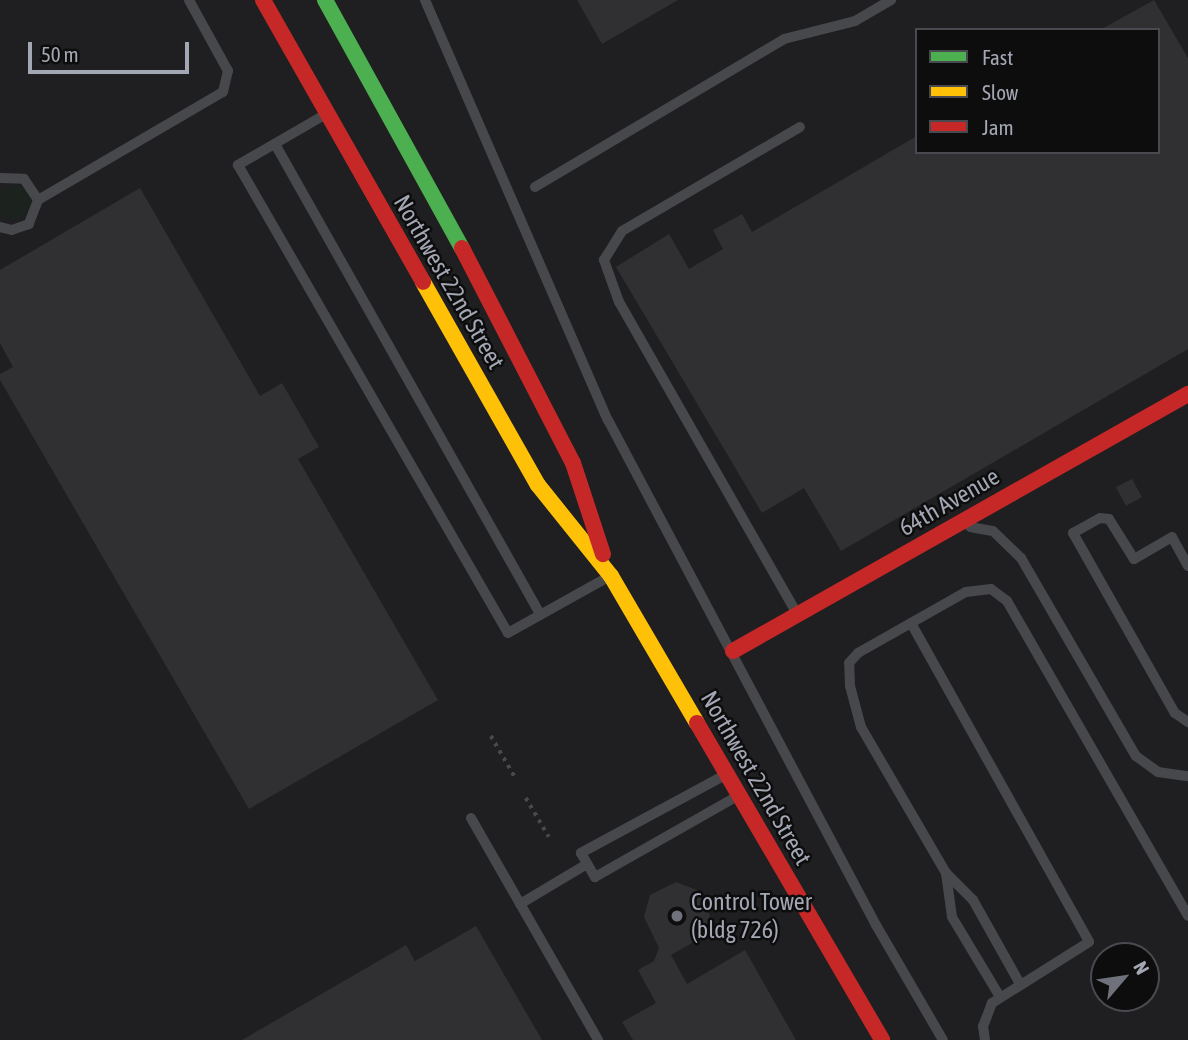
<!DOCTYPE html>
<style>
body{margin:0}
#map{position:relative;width:1188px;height:1040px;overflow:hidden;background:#121213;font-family:"Asap Condensed",sans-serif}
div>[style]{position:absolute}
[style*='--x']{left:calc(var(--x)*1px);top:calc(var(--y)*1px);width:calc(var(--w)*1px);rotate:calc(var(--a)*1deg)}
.built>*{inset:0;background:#1f1f21}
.green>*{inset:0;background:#1c231e}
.round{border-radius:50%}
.building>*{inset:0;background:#303032}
.path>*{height:3.5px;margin-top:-1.75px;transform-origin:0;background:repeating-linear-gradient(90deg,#48484d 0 3.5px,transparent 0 8.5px)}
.lane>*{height:10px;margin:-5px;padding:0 5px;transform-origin:5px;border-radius:5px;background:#47484b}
.fast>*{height:16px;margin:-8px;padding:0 8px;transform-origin:8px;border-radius:8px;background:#4caf50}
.slow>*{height:16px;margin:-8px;padding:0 8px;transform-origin:8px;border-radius:8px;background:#ffc107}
.jam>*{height:16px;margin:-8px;padding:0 8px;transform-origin:8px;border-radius:8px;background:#c62828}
.dots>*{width:19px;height:19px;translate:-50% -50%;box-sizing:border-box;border:4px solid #0d0d0e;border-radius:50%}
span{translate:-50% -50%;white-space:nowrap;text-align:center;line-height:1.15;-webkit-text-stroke:5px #0d0d0e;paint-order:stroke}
.street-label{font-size:24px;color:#a3a6b3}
.poi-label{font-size:24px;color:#a3a6b3}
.left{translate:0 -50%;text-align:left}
.legend{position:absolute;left:915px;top:28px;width:245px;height:126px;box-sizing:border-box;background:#0d0d0e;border:2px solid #494a50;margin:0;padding:9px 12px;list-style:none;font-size:21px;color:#a3a6b3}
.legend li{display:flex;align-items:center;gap:14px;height:35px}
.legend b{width:35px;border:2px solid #494a50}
.north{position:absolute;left:1090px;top:942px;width:70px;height:70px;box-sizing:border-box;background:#0d0d0e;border:2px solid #494a50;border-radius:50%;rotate:61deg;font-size:19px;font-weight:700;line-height:28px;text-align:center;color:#a3a6b3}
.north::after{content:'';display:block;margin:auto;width:24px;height:32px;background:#70727b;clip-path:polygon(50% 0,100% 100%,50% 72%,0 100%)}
.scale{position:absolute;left:28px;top:42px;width:161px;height:32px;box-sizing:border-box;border:4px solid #a3a6b3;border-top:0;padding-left:9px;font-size:21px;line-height:24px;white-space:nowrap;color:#a3a6b3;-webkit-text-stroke:5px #0d0d0e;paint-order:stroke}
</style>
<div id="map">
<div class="built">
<i style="clip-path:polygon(evenodd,0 0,1188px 0,1188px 1040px,0 1040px,0 0,917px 30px,1158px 30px,1158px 152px,917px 152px,917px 30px,0 0,1104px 956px,1146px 956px,1146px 998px,1104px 998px,1104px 956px)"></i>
</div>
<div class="green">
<i class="round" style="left:-3px;top:185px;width:34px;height:34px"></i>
</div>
<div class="building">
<i style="clip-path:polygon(577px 0,678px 0,602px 44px)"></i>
<i style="clip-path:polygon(1154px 0,1188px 58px,1188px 349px,841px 551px,804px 488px,762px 513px,616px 267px,669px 234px,689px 269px,723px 249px,713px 230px,742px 214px,752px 232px,917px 136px,917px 152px,1158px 152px,1158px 30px,1100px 30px)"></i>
<i style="clip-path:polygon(140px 188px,260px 396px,282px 383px,319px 447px,298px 459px,438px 700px,249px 809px,0 380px,0 374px,13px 367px,0 343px,0 270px)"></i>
<i style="clip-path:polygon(1132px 479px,1142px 497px,1126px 506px,1116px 487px)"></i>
<i style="clip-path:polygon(676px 882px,697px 890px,710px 915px,704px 936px,671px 955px,687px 984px,745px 950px,796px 1040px,633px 1040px,622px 1022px,656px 1003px,638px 970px,654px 961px,659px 948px,644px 917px,650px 895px)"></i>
<i style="clip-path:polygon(476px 926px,542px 1040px,242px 1040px,406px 945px,415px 961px)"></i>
</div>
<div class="path">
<i style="--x:491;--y:736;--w:50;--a:59.8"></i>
<i style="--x:526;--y:798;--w:45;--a:59.5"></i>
</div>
<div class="lane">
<i style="--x:425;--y:0;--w:458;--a:66.5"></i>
<i style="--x:608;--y:420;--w:572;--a:62.05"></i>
<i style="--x:876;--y:925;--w:133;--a:59.8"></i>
<i style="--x:326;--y:114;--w:102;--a:149.9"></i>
<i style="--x:238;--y:165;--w:540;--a:60.02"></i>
<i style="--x:508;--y:633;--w:115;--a:-29.2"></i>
<i style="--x:275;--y:144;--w:540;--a:60.58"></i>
<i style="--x:0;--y:178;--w:24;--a:2"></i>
<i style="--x:24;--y:179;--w:25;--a:56"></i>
<i style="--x:38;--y:200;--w:26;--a:111"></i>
<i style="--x:29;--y:224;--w:18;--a:161"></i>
<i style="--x:12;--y:230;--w:12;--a:-166"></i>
<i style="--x:535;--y:187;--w:290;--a:-30.7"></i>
<i style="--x:784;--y:39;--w:73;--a:-14.2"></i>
<i style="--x:855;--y:21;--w:42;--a:-30.3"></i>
<i style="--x:38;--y:200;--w:214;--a:-30.3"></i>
<i style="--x:223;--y:92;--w:22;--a:-77"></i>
<i style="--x:228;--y:71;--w:81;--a:-118.8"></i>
<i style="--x:970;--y:527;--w:23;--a:10"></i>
<i style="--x:993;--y:531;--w:39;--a:44"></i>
<i style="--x:1021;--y:558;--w:229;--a:59.9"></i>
<i style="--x:1136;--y:756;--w:27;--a:36"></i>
<i style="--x:1158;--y:772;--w:30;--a:8"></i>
<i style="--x:1188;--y:566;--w:33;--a:-119"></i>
<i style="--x:1172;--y:537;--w:44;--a:149.9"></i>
<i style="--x:1134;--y:559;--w:47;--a:-122"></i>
<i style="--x:1109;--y:519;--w:9;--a:-174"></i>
<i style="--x:1100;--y:518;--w:31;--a:151"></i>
<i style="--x:1073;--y:533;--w:207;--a:60.5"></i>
<i style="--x:1175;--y:713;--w:16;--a:35"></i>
<i style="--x:796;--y:612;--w:357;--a:-119.7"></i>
<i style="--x:619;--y:302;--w:45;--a:-109.7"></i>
<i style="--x:604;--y:260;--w:34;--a:-58"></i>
<i style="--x:622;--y:231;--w:206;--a:-30.3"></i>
<i style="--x:911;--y:623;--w:365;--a:60.8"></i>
<i style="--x:1089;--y:942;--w:115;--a:147.8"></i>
<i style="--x:992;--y:1003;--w:25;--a:111"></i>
<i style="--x:983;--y:1026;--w:14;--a:82"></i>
<i style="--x:725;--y:775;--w:164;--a:151.6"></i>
<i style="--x:581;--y:853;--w:28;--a:60"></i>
<i style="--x:595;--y:877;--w:162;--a:-29.6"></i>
<i style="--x:471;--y:818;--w:256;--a:60.2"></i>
<i style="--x:946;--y:873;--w:44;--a:82.2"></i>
<i style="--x:952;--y:917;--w:93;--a:59"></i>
<i style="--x:520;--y:904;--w:78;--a:-30.8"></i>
<i style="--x:1019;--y:982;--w:94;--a:-119.3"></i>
<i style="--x:973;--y:900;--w:38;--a:-135"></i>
<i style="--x:946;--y:873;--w:169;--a:-120.2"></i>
<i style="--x:861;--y:727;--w:42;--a:-105"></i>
<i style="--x:850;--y:686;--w:23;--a:-92"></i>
<i style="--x:849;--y:663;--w:13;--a:-48"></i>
<i style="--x:858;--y:653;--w:124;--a:-29.5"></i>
<i style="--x:966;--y:592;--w:25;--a:-7"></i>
<i style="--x:991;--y:589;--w:20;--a:37"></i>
<i style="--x:1007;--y:601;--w:363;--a:60.1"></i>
</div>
<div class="fast">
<i style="--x:325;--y:0;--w:283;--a:61.1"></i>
</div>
<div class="slow">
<i style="--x:423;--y:282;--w:233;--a:60.5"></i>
<i style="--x:538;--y:485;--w:117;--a:51.3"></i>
<i style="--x:611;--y:576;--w:170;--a:59.7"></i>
</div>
<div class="jam">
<i style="--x:263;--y:0;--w:324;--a:60.4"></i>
<i style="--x:462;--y:248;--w:242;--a:62.7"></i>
<i style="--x:573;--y:463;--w:96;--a:71.8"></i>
<i style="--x:733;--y:651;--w:523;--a:-29.46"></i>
<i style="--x:697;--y:723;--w:367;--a:59.7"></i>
</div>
<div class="dots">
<i style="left:677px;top:916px;background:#70727b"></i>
</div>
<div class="street-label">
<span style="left:449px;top:282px;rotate:60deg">Northwest 22nd Street</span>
<span style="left:949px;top:502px;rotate:-30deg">64th Avenue</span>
<span style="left:756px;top:778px;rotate:60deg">Northwest 22nd Street</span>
</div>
<div class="poi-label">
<span class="left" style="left:691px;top:916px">Control Tower<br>(bldg 726)</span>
</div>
<ul class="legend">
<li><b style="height:9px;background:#4caf50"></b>Fast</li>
<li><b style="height:9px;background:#ffc107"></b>Slow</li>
<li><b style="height:9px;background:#c62828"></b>Jam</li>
</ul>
<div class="north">N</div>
<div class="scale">50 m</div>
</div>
